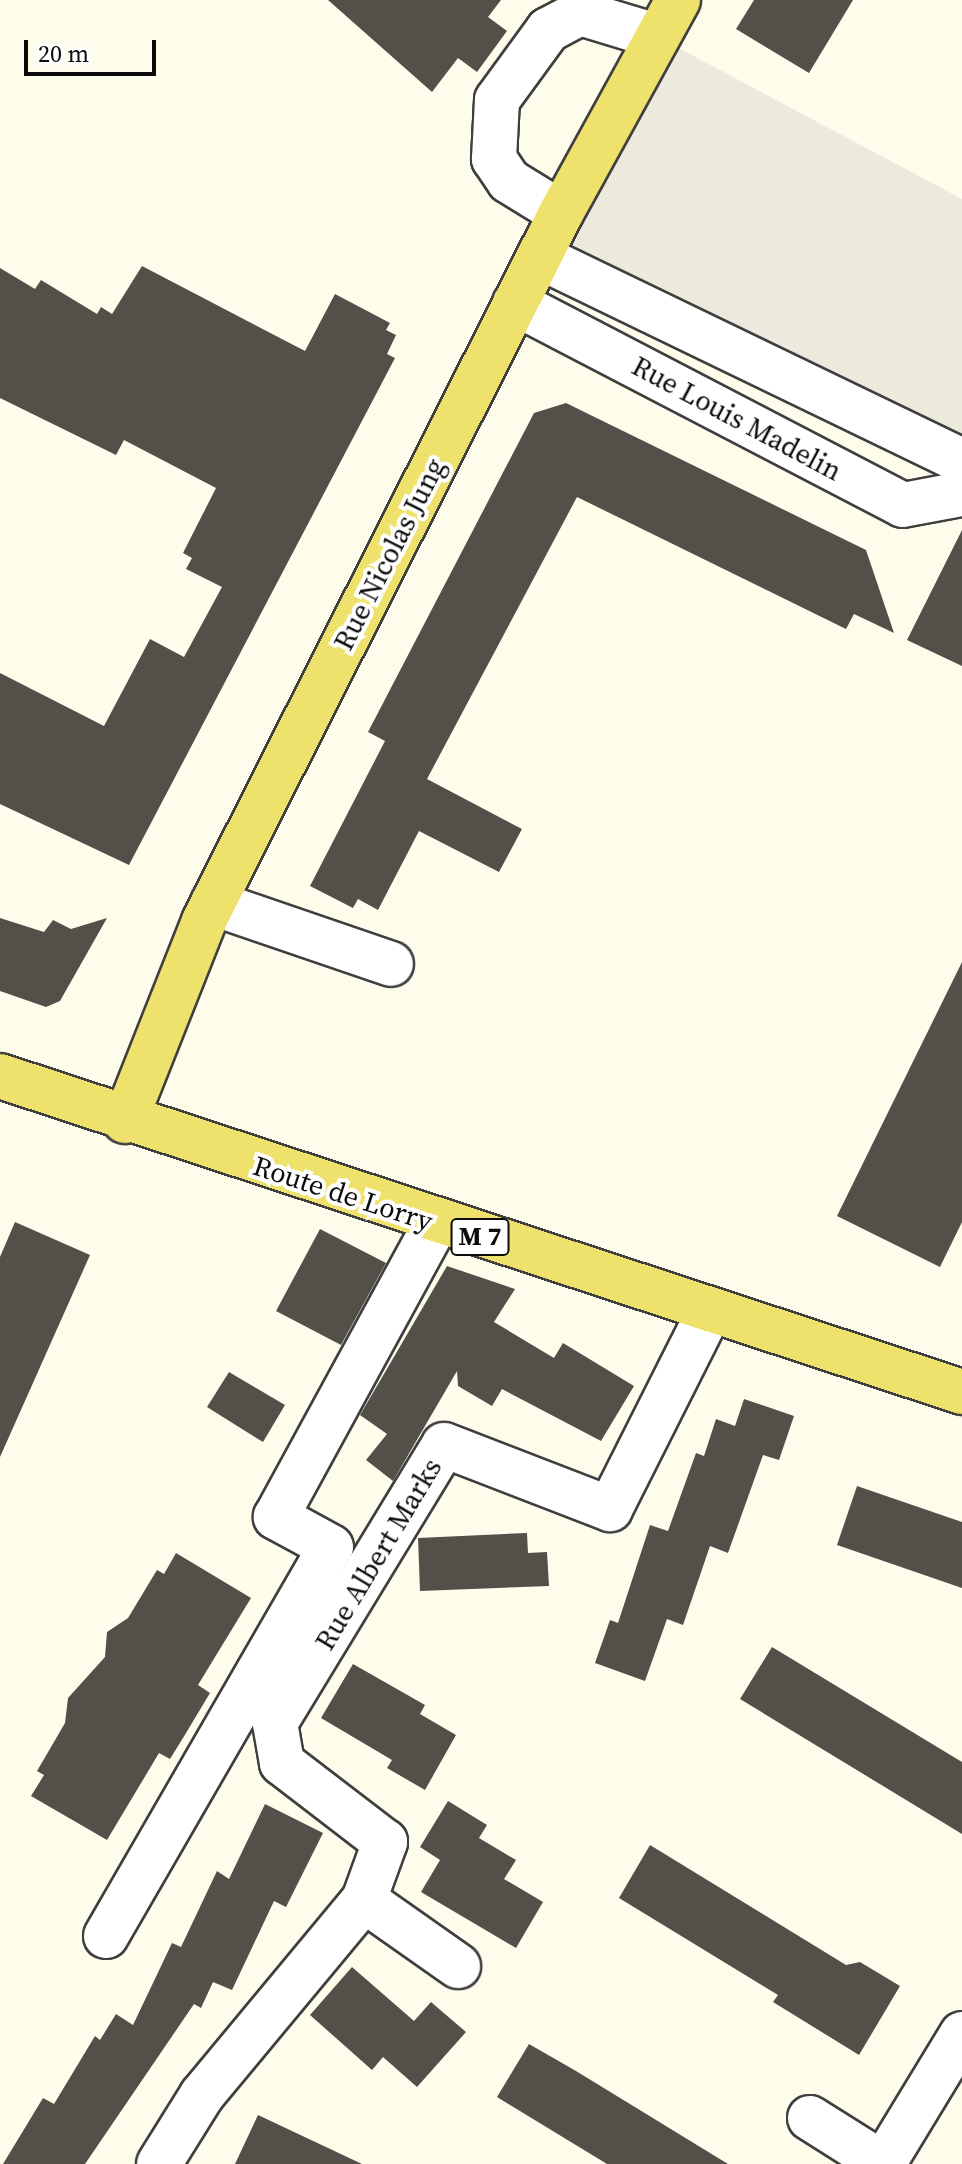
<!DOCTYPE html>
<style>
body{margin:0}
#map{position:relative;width:962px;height:2164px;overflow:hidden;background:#fefdec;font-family:"Source Serif 4",serif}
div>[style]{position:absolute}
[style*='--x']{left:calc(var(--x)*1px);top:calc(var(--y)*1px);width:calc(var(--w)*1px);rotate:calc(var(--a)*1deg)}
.plaza>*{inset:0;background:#eceadc}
.building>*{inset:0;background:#534f49}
.roads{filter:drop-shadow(2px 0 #3f3f3f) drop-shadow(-2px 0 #3f3f3f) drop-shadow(0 2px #3f3f3f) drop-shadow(0 -2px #3f3f3f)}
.minor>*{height:44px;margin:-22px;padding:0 22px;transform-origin:22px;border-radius:22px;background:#fff}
.major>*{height:44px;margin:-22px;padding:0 22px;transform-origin:22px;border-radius:22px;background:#eee16c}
span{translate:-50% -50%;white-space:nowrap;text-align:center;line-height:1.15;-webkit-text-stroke:8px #fff;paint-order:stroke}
.shield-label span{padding:2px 6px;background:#fff;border:2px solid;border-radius:6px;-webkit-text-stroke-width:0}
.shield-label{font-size:26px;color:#0c0c0c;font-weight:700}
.street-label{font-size:28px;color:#0c0c0c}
.scale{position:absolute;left:24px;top:40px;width:132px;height:36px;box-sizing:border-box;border:4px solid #0c0c0c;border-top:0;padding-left:10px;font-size:24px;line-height:28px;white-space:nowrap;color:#0c0c0c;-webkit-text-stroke:6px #fff;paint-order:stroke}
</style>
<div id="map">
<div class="plaza">
<i style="clip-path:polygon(656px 36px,962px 199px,962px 461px,561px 268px,561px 213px)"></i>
</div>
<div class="building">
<i style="clip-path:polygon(328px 0,501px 0,488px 17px,507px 31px,477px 72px,458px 58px,432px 92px)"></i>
<i style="clip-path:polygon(754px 0,853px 0,809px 73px,736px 29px)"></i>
<i style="clip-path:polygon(142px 266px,305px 351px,335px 294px,390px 323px,386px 330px,396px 335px,387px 354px,395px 358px,129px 865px,0 804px,0 673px,104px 726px,150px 639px,184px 657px,222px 587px,186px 569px,192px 558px,183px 553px,216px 488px,124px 440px,116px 455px,0 398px,0 268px,35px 289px,41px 280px,97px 314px,101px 307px,112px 314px)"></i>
<i style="clip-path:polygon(566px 403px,866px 550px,894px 633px,854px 614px,846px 629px,577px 497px,427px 779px,522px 829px,499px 872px,419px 831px,378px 910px,358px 899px,353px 908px,310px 886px,385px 741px,368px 732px,534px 413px)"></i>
<i style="clip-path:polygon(962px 530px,962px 666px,907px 640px)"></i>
<i style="clip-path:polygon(0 918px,44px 932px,53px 920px,71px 929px,107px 918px,60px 1001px,46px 1007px,0 991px)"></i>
<i style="clip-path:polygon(962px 962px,962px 1222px,940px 1267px,837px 1216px)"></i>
<i style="clip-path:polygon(15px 1222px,90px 1255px,0 1457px,0 1257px)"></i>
<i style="clip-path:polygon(320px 1229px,386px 1263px,341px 1345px,276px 1311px)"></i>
<i style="clip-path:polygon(447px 1266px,515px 1289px,494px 1322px,554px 1358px,563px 1343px,634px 1386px,601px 1441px,502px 1389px,492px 1406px,458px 1386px,457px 1371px,393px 1481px,366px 1460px,387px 1434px,360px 1415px)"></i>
<i style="clip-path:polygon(229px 1372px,285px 1405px,263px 1442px,207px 1407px)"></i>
<i style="clip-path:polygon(744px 1399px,794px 1416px,779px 1460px,763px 1455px,728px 1553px,710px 1546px,683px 1625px,667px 1619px,645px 1681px,595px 1663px,610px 1620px,618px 1623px,650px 1525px,668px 1531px,696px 1453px,704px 1456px,716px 1419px,735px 1426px)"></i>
<i style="clip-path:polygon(857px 1486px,962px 1522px,962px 1588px,837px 1545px)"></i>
<i style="clip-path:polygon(527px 1533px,528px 1553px,547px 1552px,549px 1586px,420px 1591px,418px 1538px)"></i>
<i style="clip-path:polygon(176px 1553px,251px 1598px,198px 1685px,210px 1693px,183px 1738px,170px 1759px,159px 1753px,107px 1840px,31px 1796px,44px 1775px,37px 1771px,65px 1723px,68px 1698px,105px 1657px,107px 1632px,128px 1618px,157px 1570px,164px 1574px)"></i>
<i style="clip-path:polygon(772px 1647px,962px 1762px,962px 1834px,740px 1699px)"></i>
<i style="clip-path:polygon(353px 1664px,425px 1705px,420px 1714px,456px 1735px,425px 1790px,387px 1768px,392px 1760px,321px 1718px)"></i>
<i style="clip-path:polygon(448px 1801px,487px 1825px,479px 1838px,516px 1860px,504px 1879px,543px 1902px,516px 1948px,421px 1892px,440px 1860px,420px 1847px)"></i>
<i style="clip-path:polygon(265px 1804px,323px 1833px,286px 1907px,274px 1901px,232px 1990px,213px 1982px,201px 2008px,194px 2004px,85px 2164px,3px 2164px,43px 2098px,54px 2104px,95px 2036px,100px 2040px,116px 2014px,133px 2025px,172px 1943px,181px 1947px,217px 1871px,229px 1879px)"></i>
<i style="clip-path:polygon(650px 1845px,846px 1965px,860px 1962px,900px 1986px,859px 2055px,773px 2002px,778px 1995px,619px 1898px)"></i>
<i style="clip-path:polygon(352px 1967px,414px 2021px,431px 2002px,466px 2032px,417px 2087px,383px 2057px,372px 2070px,310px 2015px)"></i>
<i style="clip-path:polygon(529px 2044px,576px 2071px,728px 2164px,607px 2164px,497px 2097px)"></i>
<i style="clip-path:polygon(258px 2115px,362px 2164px,235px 2164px)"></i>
</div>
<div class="roads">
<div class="minor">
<i style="--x:561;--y:213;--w:61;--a:-148.4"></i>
<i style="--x:509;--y:181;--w:27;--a:-124"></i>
<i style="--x:494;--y:159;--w:59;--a:-87.1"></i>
<i style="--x:497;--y:100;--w:87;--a:-53.9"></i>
<i style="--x:548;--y:30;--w:36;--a:-28"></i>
<i style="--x:580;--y:13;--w:79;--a:16.8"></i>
<i style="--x:540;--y:257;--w:469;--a:25.8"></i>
<i style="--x:515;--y:303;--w:437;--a:27.5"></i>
<i style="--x:903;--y:505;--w:60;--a:-10.6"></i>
<i style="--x:213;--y:903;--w:188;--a:18.9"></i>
<i style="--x:364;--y:1900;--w:115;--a:35.1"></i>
<i style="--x:106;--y:1936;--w:449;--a:-60"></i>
<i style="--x:331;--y:1547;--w:63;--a:-151.4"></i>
<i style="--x:276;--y:1517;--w:335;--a:-61.4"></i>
<i style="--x:810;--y:2118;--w:86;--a:32.2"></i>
<i style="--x:159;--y:2164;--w:81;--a:-58.1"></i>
<i style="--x:202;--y:2095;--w:254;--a:-50.3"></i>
<i style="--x:364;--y:1900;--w:62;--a:-70.1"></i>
<i style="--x:385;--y:1842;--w:130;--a:-142.5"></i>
<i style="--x:282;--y:1763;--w:41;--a:-99.9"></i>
<i style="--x:275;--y:1723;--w:325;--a:-58.7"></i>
<i style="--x:444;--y:1445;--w:178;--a:21.1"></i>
<i style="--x:610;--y:1509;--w:220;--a:-63.3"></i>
<i style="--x:883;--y:2164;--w:152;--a:-58.7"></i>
</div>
<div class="major">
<i style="--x:0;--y:1076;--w:1013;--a:18.18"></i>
<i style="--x:125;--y:1121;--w:215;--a:-68.4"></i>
<i style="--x:204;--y:921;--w:793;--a:-63.24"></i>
<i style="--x:561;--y:213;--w:243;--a:-61.2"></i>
</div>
</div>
<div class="shield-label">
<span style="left:480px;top:1237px">M 7</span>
</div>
<div class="street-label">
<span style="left:737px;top:418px;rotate:28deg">Rue Louis Madelin</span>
<span style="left:389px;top:554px;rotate:-63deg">Rue Nicolas Jung</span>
<span style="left:343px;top:1193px;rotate:18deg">Route de Lorry</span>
<span style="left:378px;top:1554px;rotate:-59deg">Rue Albert Marks</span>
</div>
<div class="scale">20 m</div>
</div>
